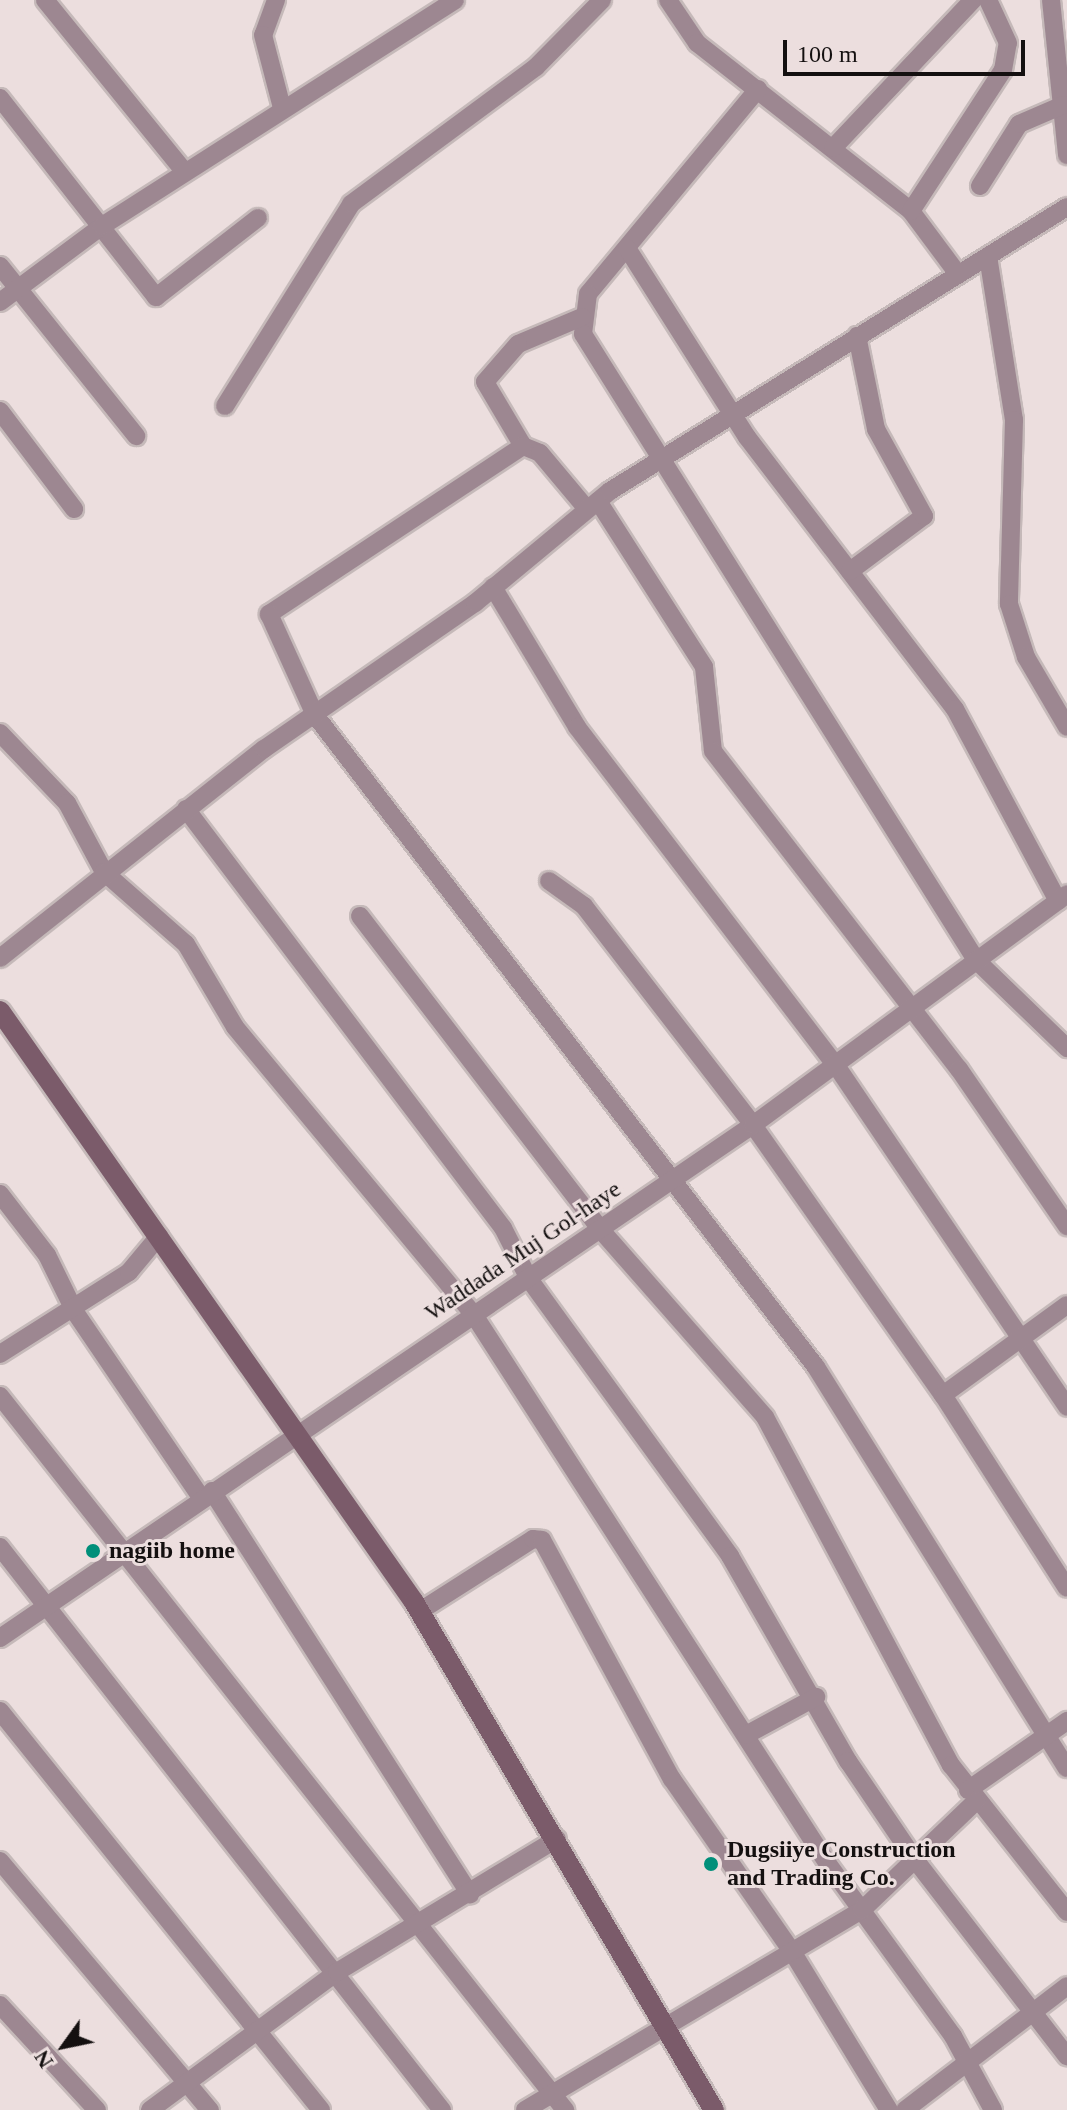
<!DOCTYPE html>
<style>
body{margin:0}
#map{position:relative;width:1067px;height:2110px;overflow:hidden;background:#ecdede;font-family:Georgia,serif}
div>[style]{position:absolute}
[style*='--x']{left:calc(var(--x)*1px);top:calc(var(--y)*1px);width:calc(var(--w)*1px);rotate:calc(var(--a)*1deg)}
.roads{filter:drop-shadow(2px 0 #c5b9b9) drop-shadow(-2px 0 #c5b9b9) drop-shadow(0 2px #c5b9b9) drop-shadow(0 -2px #c5b9b9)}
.street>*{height:18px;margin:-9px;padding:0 9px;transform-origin:9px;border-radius:9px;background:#9d8791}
.secondary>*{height:20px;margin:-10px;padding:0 10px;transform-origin:10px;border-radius:10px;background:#7b5b6a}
.dots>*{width:22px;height:22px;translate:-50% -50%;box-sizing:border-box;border:4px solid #ecdede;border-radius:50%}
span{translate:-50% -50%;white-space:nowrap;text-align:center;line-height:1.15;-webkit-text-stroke:6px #ecdede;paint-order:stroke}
.street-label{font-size:24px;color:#141010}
.poi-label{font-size:24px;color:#141010;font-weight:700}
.left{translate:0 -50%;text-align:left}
.north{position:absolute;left:24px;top:2006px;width:80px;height:80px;-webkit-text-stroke:6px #ecdede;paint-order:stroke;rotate:237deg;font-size:22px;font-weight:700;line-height:32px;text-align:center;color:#141010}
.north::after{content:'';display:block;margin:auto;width:28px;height:36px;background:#141010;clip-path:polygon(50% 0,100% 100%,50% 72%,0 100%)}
.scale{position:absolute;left:783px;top:40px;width:242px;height:36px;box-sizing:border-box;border:4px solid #141010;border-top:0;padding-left:10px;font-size:24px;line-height:28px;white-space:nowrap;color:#141010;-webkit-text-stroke:6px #ecdede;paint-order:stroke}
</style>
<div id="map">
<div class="roads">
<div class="street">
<i style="--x:45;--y:0;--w:222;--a:50.9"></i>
<i style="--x:276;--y:0;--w:37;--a:110"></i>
<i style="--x:263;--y:35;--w:75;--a:75.4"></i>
<i style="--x:668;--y:0;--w:52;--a:56"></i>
<i style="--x:697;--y:43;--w:272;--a:38.1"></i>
<i style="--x:911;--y:211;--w:79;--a:53.3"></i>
<i style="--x:1051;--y:0;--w:156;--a:84.1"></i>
<i style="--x:758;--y:89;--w:266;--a:129.7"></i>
<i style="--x:588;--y:294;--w:40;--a:97.1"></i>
<i style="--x:583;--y:334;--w:739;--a:57.88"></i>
<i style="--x:976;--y:960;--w:127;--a:44"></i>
<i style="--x:0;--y:98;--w:253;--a:51.9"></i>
<i style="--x:156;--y:297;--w:129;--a:-37.8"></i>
<i style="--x:833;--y:148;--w:204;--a:-46.6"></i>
<i style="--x:980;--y:186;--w:73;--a:-57.8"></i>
<i style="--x:1019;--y:124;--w:48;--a:-23.4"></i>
<i style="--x:911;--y:211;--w:168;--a:-56.9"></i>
<i style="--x:1003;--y:70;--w:27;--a:-80"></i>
<i style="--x:1008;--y:43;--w:47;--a:-114.9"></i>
<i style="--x:627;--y:248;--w:224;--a:57.6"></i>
<i style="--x:747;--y:437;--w:342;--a:52.6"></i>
<i style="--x:955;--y:709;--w:218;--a:61.8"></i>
<i style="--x:988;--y:256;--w:166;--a:81"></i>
<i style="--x:1014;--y:420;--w:184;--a:91.6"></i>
<i style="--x:1009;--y:604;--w:56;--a:72.2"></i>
<i style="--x:1026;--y:657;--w:81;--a:59.6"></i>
<i style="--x:0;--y:266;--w:218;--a:51.3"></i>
<i style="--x:0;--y:302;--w:127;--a:-36.7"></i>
<i style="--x:102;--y:226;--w:419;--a:-32.6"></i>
<i style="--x:582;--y:317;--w:69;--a:157.1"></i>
<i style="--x:518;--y:344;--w:50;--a:131"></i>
<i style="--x:485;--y:382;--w:74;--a:59.3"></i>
<i style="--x:523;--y:446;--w:18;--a:22"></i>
<i style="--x:540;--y:453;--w:73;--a:50"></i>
<i style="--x:225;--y:406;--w:238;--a:-58"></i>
<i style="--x:351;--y:204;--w:230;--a:-36.5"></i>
<i style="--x:536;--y:67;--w:94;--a:-45.4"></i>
<i style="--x:0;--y:411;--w:123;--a:52.9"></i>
<i style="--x:523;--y:446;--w:305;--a:146.5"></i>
<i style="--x:269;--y:614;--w:111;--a:65.5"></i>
<i style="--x:315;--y:715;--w:822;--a:52.46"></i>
<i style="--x:816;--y:1367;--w:473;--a:58"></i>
<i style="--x:598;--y:501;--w:197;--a:57.4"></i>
<i style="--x:704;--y:667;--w:84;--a:83.9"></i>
<i style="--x:713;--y:751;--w:402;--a:52.3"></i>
<i style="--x:959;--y:1069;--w:191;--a:55.5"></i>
<i style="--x:850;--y:571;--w:92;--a:-36.6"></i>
<i style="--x:924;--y:516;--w:99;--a:-118.9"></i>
<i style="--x:876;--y:429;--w:95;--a:-101.5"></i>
<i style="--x:493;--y:587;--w:163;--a:59"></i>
<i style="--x:577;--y:727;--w:424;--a:52.6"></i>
<i style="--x:835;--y:1064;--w:414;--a:55.9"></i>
<i style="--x:0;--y:733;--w:97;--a:46.3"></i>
<i style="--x:67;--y:803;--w:78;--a:61.8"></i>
<i style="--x:104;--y:872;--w:109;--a:41.3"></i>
<i style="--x:186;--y:944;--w:96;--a:59.4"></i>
<i style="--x:235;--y:1027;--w:374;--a:50.3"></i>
<i style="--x:474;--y:1315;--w:653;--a:57.19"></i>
<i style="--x:828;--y:1864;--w:213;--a:54"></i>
<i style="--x:953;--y:2036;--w:84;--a:61.6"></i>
<i style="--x:186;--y:809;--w:525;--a:52.89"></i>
<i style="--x:503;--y:1228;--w:57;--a:63"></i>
<i style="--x:529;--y:1279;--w:342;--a:54"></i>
<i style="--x:730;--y:1556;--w:237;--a:60.1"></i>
<i style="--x:848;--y:1761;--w:116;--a:55.9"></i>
<i style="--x:913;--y:1857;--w:252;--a:52.3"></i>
<i style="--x:549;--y:881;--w:43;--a:35.5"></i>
<i style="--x:584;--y:906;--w:277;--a:52.3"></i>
<i style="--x:753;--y:1125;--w:330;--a:54.9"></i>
<i style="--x:943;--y:1395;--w:229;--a:57.3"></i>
<i style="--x:360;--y:916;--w:394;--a:52.5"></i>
<i style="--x:600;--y:1229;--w:250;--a:48.7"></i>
<i style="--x:765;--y:1417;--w:395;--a:61.9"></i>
<i style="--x:951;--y:1765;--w:187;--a:51.7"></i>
<i style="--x:0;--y:958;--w:337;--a:-38.4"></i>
<i style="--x:264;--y:749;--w:257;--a:-34.7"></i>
<i style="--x:475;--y:603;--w:175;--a:-39.7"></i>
<i style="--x:610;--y:491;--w:538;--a:-31.86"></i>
<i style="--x:0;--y:1194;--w:77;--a:52.4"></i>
<i style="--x:47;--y:1255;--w:64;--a:63.8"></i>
<i style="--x:75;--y:1312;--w:226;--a:55.8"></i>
<i style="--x:0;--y:1354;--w:153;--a:-32.4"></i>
<i style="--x:129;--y:1272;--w:47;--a:-50.2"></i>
<i style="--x:943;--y:1395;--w:153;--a:-36"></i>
<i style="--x:0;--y:1396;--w:911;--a:51.64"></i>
<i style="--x:212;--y:1491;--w:479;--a:57.4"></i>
<i style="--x:0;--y:1547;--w:716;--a:51.87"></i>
<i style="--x:420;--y:1611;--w:134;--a:-32.5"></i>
<i style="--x:533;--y:1539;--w:9;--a:6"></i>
<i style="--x:542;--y:1540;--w:272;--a:61.5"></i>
<i style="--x:672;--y:1779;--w:212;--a:55.2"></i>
<i style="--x:793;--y:1953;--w:184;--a:58.6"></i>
<i style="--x:0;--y:1638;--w:911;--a:-34.27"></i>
<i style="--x:753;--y:1125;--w:390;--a:-36.3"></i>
<i style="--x:0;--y:1711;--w:512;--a:51.18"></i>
<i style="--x:746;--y:1735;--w:80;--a:-28.5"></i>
<i style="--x:968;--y:1790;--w:121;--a:-34.9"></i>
<i style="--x:0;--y:1861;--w:326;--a:49.9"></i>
<i style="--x:0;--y:2005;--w:143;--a:47.3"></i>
<i style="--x:150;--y:2110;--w:232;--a:-36.4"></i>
<i style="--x:337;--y:1972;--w:257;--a:-31.2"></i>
<i style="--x:525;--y:2110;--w:392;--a:-30.7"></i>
<i style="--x:862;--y:1910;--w:158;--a:-43.7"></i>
<i style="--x:905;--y:2110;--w:204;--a:-37.4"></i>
</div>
<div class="secondary">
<i style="--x:0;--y:1011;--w:722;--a:54.99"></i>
<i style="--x:414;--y:1602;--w:590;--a:59.44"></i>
</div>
</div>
<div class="dots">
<i style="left:93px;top:1551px;background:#008f7a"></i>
<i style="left:711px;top:1864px;background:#008f7a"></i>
</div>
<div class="street-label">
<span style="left:523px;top:1251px;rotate:-34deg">Waddada Muj Gol-haye</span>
</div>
<div class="poi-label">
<span class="left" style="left:109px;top:1551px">nagiib home</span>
<span class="left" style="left:727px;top:1864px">Dugsiiye Construction<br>and Trading Co.</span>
</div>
<div class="north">N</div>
<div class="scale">100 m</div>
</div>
